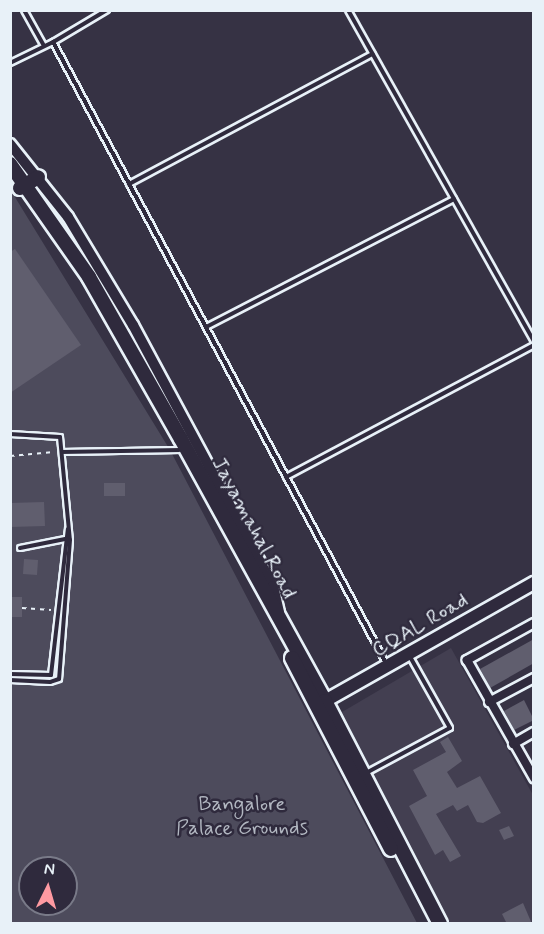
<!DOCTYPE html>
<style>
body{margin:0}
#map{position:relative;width:544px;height:934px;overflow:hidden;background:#363244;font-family:Mynerve,sans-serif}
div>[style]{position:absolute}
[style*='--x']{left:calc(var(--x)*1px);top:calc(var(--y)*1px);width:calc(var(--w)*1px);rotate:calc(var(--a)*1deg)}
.built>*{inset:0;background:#433f51}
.green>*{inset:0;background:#4d4b5c}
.building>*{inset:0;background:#605e6e}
.path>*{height:1.5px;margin-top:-0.75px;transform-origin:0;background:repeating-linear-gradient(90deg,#e8f1f8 0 4.5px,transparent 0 9px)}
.roads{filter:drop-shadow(2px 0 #e8f1f8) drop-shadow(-2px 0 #e8f1f8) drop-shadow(0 2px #e8f1f8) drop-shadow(0 -2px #e8f1f8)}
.service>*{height:4px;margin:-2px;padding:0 2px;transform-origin:2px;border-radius:2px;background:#2f2a3d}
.minor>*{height:8px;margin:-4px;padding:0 4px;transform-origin:4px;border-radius:4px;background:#2f2a3d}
.tertiary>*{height:10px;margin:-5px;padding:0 5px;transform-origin:5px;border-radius:5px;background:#2f2a3d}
.secondary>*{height:12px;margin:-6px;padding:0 6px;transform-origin:6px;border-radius:6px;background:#2f2a3d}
.primary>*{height:14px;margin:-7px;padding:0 7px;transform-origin:7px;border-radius:7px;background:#2f2a3d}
span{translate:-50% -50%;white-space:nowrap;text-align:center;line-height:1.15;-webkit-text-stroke:5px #2f2a3d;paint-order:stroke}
.street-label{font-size:21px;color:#e8f1f8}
.park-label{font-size:21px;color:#b2b7c1}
.frame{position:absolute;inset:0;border:12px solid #e8f1f8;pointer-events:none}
.north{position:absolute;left:18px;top:856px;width:60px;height:60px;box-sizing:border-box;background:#2f2a3d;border:2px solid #797a88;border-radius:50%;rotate:5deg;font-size:16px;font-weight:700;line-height:24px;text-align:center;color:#e8f1f8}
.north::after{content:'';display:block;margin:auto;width:21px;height:27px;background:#ff9aa2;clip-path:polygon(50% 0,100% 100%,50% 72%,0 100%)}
</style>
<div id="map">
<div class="built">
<i style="clip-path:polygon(451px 648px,533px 795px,533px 923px,450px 923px,337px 715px)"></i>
</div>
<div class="green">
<i style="clip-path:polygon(evenodd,10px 189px,170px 450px,417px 923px,11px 923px,10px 189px,30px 868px,66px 868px,66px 904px,30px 904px,30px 868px)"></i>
</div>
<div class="building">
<i style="clip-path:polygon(15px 249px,81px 345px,10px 393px,10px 252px)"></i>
<i style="clip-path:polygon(104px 483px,125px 483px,125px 496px,104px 496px)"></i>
<i style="clip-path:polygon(44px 502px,45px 526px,10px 527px,10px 503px)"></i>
<i style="clip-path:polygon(24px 559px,38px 560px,37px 575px,23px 574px)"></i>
<i style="clip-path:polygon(10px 597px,22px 597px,22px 617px,10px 617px)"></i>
<i style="clip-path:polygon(534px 639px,534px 663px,490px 688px,480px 669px)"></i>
<i style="clip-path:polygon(524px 700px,534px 720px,514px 730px,504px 711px)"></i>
<i style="clip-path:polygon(448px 737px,462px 761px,447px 772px,457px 788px,480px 776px,501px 813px,483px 823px,477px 822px,468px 805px,457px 811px,453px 805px,436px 814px,461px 856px,450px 862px,443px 850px,435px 855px,409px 806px,427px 796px,413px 770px,446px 752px,440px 742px)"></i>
<i style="clip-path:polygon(509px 826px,514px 836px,504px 840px,499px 830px)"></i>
<i style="clip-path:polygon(523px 903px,532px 924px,507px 924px,502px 914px)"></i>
</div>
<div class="path">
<i style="--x:10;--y:456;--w:44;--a:-5.2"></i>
<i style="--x:22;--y:608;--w:29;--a:4"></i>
</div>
<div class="roads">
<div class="service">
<i style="--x:24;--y:10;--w:41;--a:60.9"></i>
<i style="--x:107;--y:10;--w:63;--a:149.3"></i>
<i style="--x:53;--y:42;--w:705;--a:61.8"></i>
<i style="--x:348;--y:10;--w:380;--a:60.7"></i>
<i style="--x:10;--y:63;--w:48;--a:-26"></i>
<i style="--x:129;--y:184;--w:276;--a:-28.1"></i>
<i style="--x:206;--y:327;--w:279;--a:-27.3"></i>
<i style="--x:10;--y:434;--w:50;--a:3.4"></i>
<i style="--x:60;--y:437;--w:103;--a:84.5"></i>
<i style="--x:70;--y:540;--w:139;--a:94.5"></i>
<i style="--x:59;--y:679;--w:9;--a:162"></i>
<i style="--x:50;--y:682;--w:40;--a:-177.1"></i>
<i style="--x:63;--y:452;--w:116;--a:-1"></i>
<i style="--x:286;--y:477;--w:281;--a:-28"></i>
<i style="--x:20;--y:548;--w:46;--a:-11.3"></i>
<i style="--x:10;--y:674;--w:41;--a:1.4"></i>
<i style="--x:51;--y:675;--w:147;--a:-83.4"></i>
<i style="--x:366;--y:773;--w:95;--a:-28.2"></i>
<i style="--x:450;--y:728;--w:84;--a:-119.3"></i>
</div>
<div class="minor">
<i style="--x:534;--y:623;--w:77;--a:151.1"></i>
<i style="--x:467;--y:660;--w:136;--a:60.4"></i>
<i style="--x:489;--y:702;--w:51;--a:-28.1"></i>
<i style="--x:513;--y:744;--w:24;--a:-30"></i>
</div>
<div class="tertiary">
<i style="--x:10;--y:144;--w:93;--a:51.5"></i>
<i style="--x:68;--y:217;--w:126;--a:59"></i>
<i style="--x:133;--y:325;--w:296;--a:61.8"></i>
<i style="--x:273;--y:586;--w:27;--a:77"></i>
</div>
<div class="secondary">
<i style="--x:318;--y:705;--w:248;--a:-29.5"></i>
</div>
<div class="primary">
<i style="--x:10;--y:164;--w:138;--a:55"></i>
<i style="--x:89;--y:277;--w:186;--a:60.4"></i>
<i style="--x:181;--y:439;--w:299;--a:61.2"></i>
<i style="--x:325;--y:701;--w:251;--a:62.7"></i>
<i style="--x:20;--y:188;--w:21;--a:-31"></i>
<i style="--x:292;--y:658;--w:215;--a:62.6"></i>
</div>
</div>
<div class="street-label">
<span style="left:254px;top:528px;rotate:62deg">Jayamahal Road</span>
<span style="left:420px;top:625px;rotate:-30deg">CQAL Road</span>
</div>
<div class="park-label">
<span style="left:242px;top:816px">Bangalore<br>Palace Grounds</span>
</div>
<div class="frame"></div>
<div class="north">N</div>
</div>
